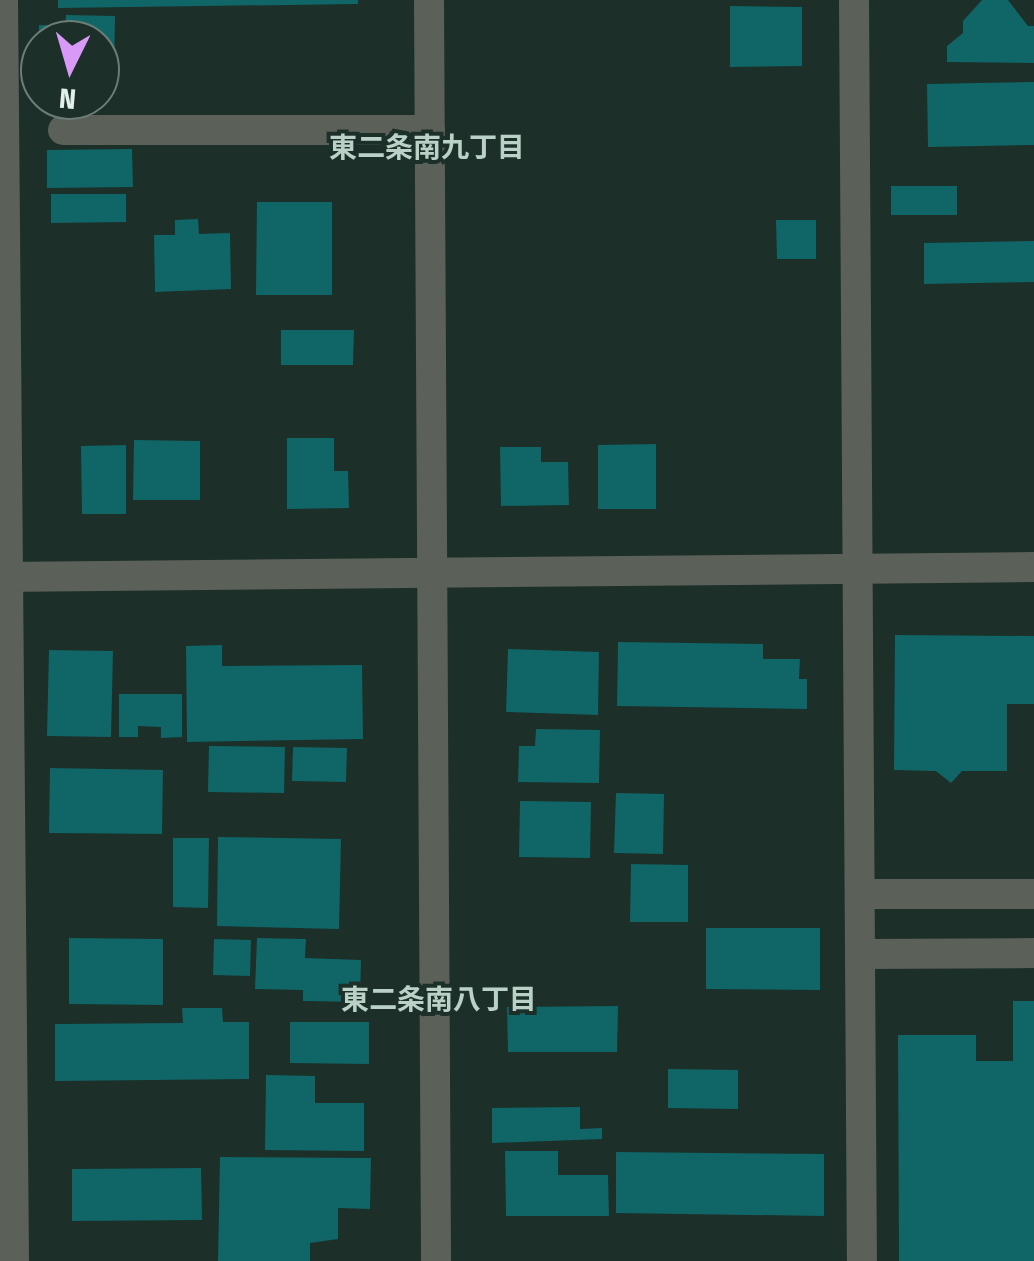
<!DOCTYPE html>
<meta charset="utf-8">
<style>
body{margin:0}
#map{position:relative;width:1034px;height:1261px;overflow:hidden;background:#1c2f28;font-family:"Fira Sans Condensed","Noto Sans JP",sans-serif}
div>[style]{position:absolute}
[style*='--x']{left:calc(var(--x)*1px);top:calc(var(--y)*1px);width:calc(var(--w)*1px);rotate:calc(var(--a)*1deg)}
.building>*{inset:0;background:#106567}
.minor>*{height:30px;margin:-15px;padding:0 15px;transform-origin:15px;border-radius:15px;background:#5b6059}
span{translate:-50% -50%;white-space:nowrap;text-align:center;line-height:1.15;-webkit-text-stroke:8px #1c2f28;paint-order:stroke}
.neighbourhood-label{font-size:28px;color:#b9d1c7;font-weight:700}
.north{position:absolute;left:20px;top:20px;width:100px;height:100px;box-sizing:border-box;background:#1c2f28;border:2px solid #6c7c76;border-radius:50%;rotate:185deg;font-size:28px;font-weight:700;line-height:40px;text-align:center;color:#e3efea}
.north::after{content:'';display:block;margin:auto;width:35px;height:45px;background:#d99af7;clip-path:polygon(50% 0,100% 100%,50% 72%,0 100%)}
</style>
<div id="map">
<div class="building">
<i style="clip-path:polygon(58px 0,358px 0,358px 4px,58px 8px)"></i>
<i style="clip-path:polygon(982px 0,1008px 0,1028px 26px,1034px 26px,1034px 63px,947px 62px,947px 46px,963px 33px,963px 21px)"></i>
<i style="clip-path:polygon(730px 6px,802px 7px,802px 66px,730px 67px)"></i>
<i style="clip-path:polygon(66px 15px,115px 16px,114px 73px,100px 73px,100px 40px,39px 40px,39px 25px,65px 26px)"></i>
<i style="clip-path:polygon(1034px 82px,1034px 145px,928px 147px,927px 84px)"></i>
<i style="clip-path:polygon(132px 149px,133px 187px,47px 188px,47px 150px)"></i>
<i style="clip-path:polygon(891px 186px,957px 186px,957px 215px,891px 215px)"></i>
<i style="clip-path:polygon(51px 194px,126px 194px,126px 222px,51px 223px)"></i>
<i style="clip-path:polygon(257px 202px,332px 202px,332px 295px,256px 295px)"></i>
<i style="clip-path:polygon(198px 219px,199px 234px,230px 233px,231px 289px,155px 292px,154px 235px,175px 235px,175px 220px)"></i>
<i style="clip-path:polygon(776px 220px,816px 220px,816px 259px,777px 259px)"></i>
<i style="clip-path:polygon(1034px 241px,1034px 282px,924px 284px,924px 243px)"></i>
<i style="clip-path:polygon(281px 330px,354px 330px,353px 365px,281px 365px)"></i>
<i style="clip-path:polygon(287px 438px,334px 438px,334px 471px,348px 471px,349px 508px,287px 509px)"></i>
<i style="clip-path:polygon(134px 440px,200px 441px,200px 500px,133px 500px)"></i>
<i style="clip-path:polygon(656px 444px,656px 509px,598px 509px,598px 445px)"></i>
<i style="clip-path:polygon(126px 445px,126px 514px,82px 514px,81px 446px)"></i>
<i style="clip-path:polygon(500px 447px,541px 447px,541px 462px,568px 462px,569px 505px,501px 506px)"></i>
<i style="clip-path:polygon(895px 635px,1034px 636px,1034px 704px,1007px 704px,1007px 771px,962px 771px,951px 783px,936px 771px,894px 770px)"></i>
<i style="clip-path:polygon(618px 642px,763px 644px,763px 659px,800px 659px,799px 679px,807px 679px,807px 709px,617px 706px)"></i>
<i style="clip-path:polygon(222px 645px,222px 666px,362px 665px,363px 739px,187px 742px,186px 646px)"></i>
<i style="clip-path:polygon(508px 649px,599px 652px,598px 715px,506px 712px)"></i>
<i style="clip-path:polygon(49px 650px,113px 651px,111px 737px,47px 736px)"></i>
<i style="clip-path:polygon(119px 694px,182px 694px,182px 737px,161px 738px,161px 727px,138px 726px,138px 737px,119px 737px)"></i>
<i style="clip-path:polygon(536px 729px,600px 730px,599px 783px,518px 782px,519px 746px,535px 746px)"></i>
<i style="clip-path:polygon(209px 746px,285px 747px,284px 793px,208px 792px)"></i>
<i style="clip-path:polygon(293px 747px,347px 748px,346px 782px,292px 781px)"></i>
<i style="clip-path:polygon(50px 768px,163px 770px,162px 834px,49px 833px)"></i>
<i style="clip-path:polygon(616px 793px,664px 794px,663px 854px,614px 853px)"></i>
<i style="clip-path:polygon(520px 801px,591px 802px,590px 858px,519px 857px)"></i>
<i style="clip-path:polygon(218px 837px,341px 839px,339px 929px,217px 926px)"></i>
<i style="clip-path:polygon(173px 838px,209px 838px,208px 908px,173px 907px)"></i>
<i style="clip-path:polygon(631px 864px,688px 865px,688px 922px,630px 922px)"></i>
<i style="clip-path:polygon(706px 928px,820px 928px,820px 990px,706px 989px)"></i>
<i style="clip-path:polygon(69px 938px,163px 939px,163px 1005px,69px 1004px)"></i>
<i style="clip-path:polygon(257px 938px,306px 939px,305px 958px,361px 960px,360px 1002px,303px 1001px,303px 990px,255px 989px)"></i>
<i style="clip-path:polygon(214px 939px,251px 940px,250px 976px,213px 975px)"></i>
<i style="clip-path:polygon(1013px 1001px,1034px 1001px,1034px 1261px,899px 1261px,898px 1035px,976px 1035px,976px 1061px,1013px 1061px)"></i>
<i style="clip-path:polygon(618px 1006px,617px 1052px,508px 1052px,507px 1007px)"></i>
<i style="clip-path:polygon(182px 1008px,222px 1008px,223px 1022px,249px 1022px,249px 1079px,55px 1081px,55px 1024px,183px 1023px)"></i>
<i style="clip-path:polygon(290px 1022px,369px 1022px,369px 1064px,290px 1063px)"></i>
<i style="clip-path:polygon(668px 1069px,738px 1070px,738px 1109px,668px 1108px)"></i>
<i style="clip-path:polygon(266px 1075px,315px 1076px,315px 1103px,364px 1103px,364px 1151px,265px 1150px)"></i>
<i style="clip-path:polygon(580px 1107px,580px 1129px,602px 1128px,602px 1139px,492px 1143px,492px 1108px)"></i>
<i style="clip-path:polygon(505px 1151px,558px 1151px,558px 1175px,608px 1175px,609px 1216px,506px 1216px)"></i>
<i style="clip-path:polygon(616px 1152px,824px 1154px,824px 1216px,616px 1213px)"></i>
<i style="clip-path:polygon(220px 1157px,371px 1158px,370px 1209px,338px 1208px,338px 1239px,310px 1243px,310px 1261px,218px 1261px)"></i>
<i style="clip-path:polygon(201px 1168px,202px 1220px,72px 1221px,72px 1169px)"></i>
</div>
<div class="minor">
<i style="--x:3;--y:0;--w:1261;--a:89.5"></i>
<i style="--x:429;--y:0;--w:1261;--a:89.68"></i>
<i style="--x:854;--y:0;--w:1261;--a:89.64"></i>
<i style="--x:63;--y:130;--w:367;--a:0"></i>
<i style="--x:0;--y:577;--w:1034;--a:-0.55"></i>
<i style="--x:860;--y:894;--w:174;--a:0"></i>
<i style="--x:860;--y:954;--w:174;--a:-0.3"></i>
</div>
<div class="neighbourhood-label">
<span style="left:427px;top:148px">東二条南九丁目</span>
<span style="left:439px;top:1000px">東二条南八丁目</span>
</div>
<div class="north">N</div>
</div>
